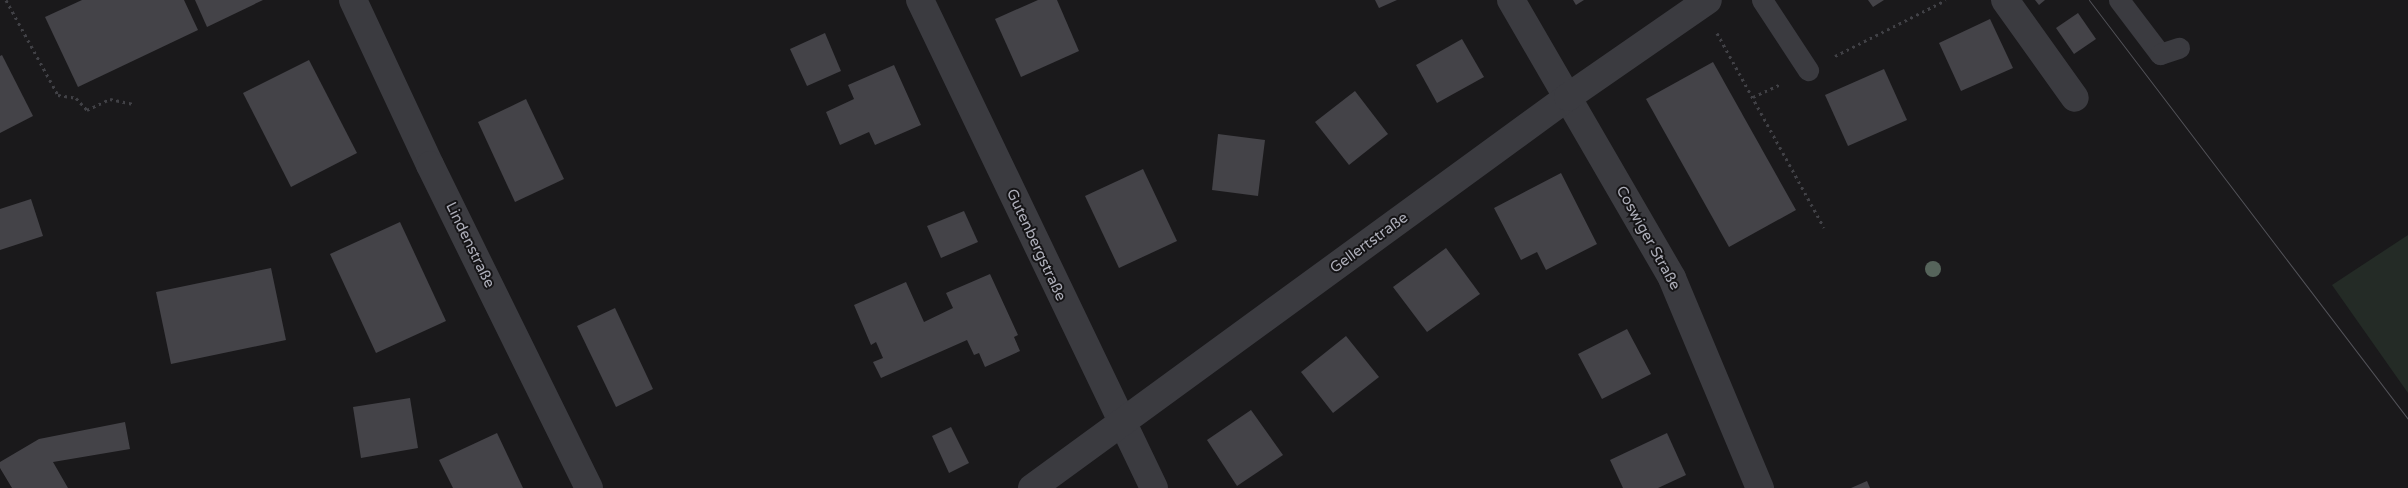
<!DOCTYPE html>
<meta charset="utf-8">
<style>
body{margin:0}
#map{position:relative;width:2408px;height:488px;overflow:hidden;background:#1a191b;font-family:"Varela Round",sans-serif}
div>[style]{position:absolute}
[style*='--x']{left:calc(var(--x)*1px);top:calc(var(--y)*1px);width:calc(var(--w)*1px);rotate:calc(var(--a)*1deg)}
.green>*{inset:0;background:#242b26}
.building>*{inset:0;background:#444348}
.path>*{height:3px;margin-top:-1.5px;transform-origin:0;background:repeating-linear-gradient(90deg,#414146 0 2.5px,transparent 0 6.5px)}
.service>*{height:21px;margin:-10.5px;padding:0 10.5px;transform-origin:10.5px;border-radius:10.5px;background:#3b3b40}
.minor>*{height:28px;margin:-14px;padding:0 14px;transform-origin:14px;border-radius:14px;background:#3b3b40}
.tram>*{height:1px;margin:-0.5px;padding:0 0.5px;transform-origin:0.5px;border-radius:0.5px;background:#525258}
.trees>*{width:16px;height:16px;margin:-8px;border-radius:50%;background:#56645b}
span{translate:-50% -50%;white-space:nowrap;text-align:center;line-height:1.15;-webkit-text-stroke:4px #151416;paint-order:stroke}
.street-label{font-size:15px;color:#adaeb9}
</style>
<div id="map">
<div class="green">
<i style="clip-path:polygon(2408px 235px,2408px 393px,2332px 285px)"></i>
</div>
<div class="building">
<i style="clip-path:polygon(82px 0,184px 0,198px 30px,78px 87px,45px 17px)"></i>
<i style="clip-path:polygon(195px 0,263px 0,207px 27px)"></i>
<i style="clip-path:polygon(1038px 0,1057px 0,1079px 51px,1021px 77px,995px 19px)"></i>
<i style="clip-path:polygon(1375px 0,1397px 0,1379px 8px)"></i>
<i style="clip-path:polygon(1573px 0,1584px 0,1576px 5px)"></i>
<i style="clip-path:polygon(1868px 0,1884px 0,1873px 7px)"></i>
<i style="clip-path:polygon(2035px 0,2045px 0,2039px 5px)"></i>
<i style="clip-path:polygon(2078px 13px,2096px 39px,2074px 54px,2056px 28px)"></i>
<i style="clip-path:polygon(1990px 19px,2013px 68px,1961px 91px,1939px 43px)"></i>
<i style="clip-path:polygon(825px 33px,841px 71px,807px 86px,790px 49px)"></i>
<i style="clip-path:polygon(1462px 39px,1484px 77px,1437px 103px,1416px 65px)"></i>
<i style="clip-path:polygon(2px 55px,33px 116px,0 133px,0 56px)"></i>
<i style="clip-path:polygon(309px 60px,357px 153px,291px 187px,243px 93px)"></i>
<i style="clip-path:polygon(1713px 62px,1796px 210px,1729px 247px,1646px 99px)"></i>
<i style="clip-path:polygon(894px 65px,921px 125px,875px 145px,869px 132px,840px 145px,826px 112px,854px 99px,848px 85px)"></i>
<i style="clip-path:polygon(1884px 69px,1907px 120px,1848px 146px,1825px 95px)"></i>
<i style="clip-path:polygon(1355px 91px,1388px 134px,1349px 165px,1315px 122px)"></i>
<i style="clip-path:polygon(526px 99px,564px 179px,515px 202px,478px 122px)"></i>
<i style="clip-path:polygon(1218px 134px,1265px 140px,1258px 196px,1212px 190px)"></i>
<i style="clip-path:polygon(1143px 169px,1177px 241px,1119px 268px,1085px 196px)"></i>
<i style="clip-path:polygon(1561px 173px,1597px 244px,1546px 270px,1537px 252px,1521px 260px,1494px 208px)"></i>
<i style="clip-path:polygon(31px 199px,43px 236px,0 250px,0 209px)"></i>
<i style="clip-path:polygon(964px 211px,978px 242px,941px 258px,927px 226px)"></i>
<i style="clip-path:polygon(400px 222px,446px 321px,376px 353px,330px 254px)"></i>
<i style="clip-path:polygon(1446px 248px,1480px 294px,1427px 332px,1393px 287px)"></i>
<i style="clip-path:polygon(271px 268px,286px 340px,171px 364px,156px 292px)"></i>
<i style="clip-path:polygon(990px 274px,1018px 335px,1014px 337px,1020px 351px,985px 367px,979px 353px,974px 355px,967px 340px,881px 378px,873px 362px,883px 358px,876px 342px,871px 345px,854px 305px,906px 282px,924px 322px,953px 308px,946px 293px)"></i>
<i style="clip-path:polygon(615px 308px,653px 389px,616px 407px,577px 326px)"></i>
<i style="clip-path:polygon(1627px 329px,1651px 374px,1602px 399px,1578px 354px)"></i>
<i style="clip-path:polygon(1346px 336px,1379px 377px,1333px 413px,1301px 372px)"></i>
<i style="clip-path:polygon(410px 398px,418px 448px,361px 458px,353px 407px)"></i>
<i style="clip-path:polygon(1251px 410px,1283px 455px,1237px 486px,1207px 440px)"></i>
<i style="clip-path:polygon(125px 422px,130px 449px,53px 462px,68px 488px,12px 488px,0 468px,0 462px,39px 439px)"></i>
<i style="clip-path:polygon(951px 427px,969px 463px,949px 473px,932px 436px)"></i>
<i style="clip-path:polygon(497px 433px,523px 488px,453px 488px,439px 460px)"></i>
<i style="clip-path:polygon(1667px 433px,1686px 475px,1658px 488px,1623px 488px,1610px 460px)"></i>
<i style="clip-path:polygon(1867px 481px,1870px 488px,1851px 488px)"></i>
</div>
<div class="path">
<i style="--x:6;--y:0;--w:108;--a:61.3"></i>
<i style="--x:58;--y:95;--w:18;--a:9"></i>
<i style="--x:76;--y:98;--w:16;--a:47"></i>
<i style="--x:87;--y:110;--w:25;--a:-26"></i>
<i style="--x:110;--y:99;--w:24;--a:12"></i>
<i style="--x:1717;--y:33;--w:222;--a:61.2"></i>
<i style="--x:1835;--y:56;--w:124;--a:-26.8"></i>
<i style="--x:1753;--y:97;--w:31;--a:-25"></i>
</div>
<div class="service">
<i style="--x:1762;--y:0;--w:84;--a:56.7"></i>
<i style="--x:2119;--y:0;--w:68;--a:52.8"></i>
<i style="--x:2160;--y:54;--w:20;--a:-18"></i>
</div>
<div class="minor">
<i style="--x:353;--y:0;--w:182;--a:65"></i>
<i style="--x:430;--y:165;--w:360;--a:63.8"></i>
<i style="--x:920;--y:0;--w:541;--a:64.38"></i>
<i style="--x:1511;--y:0;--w:321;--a:59.9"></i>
<i style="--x:1672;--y:278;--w:228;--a:67.3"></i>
<i style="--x:2005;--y:0;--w:120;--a:54.5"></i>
<i style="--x:1032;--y:488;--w:663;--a:-36.11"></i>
<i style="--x:1568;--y:97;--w:170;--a:-34.7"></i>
</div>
<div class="tram">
<i style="--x:2089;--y:0;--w:527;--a:52.72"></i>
</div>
<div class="trees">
<i style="left:1933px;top:269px"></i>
</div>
<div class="street-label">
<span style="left:1648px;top:238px;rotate:61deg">Coswiger Straße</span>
<span style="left:1369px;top:243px;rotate:-36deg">Gellertstraße</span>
<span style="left:470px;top:245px;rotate:64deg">Lindenstraße</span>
<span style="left:1036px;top:245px;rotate:65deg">Gutenbergstraße</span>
</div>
</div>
